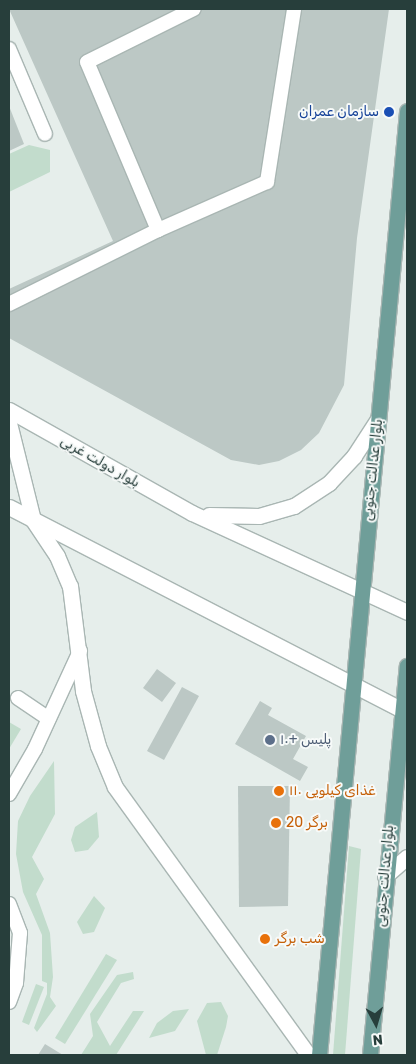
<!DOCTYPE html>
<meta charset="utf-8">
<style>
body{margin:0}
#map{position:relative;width:416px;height:1064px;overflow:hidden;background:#e6eeeb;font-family:Rubik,"Noto Sans Arabic",sans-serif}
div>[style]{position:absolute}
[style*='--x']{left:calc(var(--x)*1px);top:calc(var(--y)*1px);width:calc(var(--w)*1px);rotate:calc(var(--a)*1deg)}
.green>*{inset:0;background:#c2dccc}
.building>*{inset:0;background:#bcc8c5}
.roads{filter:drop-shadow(1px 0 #a9b6b3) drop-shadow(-1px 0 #a9b6b3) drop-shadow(0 1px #a9b6b3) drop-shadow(0 -1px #a9b6b3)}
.service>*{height:14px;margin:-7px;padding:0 7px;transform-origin:7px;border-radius:7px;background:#fff}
.tertiary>*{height:15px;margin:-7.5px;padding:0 7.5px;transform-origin:7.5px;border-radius:7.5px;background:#fff}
.secondary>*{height:15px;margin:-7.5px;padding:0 7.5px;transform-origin:7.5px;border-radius:7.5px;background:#fff}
.primary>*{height:15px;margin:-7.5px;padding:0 7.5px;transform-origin:7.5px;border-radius:7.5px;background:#6f9e99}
.dots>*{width:14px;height:14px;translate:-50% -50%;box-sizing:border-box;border:2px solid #f7faf9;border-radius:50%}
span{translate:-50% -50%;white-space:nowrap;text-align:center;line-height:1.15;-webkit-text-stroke:4px #f7faf9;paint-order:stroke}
.transit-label{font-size:14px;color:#164399}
.right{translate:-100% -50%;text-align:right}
.street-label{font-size:14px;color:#273e3b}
.service-label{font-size:14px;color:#4e5e75}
.left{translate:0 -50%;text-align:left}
.food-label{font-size:14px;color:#c56008}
.frame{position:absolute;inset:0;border:10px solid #273e3b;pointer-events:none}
.north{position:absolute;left:351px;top:999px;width:50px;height:50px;-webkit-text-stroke:4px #f7faf9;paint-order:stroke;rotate:174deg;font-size:14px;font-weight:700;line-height:20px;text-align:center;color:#273e3b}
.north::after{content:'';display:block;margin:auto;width:18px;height:22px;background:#273e3b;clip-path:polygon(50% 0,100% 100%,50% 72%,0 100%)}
</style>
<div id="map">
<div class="green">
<i style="clip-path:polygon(29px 145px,50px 150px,50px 172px,9px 192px,9px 154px)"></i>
<i style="clip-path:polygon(9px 722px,21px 729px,9px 749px)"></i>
<i style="clip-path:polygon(54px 761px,55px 814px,32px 857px,44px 879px,36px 894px,50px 933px,53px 977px,50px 997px,56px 1006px,37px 1032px,34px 1028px,47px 994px,47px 983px,42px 981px,42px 935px,23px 892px,16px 854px,18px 821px,30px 796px)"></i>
<i style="clip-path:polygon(97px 812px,99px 837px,88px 850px,75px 852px,71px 840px,75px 827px)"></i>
<i style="clip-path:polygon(349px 846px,361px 849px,345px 1055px,333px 1055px)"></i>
<i style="clip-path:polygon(94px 896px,105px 908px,94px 932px,83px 934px,77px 922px)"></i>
<i style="clip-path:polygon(106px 954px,117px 960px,65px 1044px,55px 1038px)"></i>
<i style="clip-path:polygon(133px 972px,134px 979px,121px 983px,97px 1022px,110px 1046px,133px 1011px,144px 1011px,116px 1055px,81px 1055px,93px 1036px,90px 1014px,117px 975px)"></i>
<i style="clip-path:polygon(36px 984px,44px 987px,29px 1025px,22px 1022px)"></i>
<i style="clip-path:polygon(221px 1002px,228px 1016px,226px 1027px,217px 1055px,206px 1055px,197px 1021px,207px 1003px)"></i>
<i style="clip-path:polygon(189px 1009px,175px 1031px,149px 1038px,157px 1023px,173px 1011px)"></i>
</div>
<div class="building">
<i style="clip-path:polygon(9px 9px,389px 9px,357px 238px,344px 385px,319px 433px,301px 450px,279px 461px,259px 465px,231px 460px,9px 338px,9px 289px,113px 241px)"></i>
<i style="clip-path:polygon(9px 106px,24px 144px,9px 151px)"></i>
<i style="clip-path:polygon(157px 669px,176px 683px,162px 702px,143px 688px)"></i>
<i style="clip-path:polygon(182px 687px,199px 696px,164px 760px,147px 751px)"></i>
<i style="clip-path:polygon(260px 701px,272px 708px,268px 715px,306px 736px,293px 759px,308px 767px,300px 781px,235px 744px)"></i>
<i style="clip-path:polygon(238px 786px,290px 786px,288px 906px,239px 907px)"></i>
<i style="clip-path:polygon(45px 1044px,63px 1055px,38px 1055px)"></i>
</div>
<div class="roads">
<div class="service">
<i style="--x:9;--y:49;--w:92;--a:67"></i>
<i style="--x:158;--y:230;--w:182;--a:-112.9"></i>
<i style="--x:87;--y:62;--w:119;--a:-26.4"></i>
<i style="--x:9;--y:304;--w:166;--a:-26.4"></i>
<i style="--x:158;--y:230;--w:119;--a:-23.8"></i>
<i style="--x:267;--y:182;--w:175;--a:-81.1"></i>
<i style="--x:18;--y:698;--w:37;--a:34"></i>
<i style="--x:9;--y:794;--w:52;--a:-60"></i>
<i style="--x:35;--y:749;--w:108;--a:-65.3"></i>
<i style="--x:9;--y:904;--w:31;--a:69"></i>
<i style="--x:20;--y:933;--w:50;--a:94.6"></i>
<i style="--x:16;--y:983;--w:20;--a:110"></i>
</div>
<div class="tertiary">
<i style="--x:9;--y:423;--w:100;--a:76.1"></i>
<i style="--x:33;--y:520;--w:43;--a:56.3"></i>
<i style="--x:57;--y:556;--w:33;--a:67"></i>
<i style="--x:70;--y:586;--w:106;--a:82.9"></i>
<i style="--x:83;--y:691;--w:57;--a:74.7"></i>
<i style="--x:98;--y:746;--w:44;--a:67.5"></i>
<i style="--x:115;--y:787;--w:330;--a:54.2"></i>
</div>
<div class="secondary">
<i style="--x:9;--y:410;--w:210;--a:29.4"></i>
<i style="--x:192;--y:513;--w:237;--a:24.7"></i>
<i style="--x:9;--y:507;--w:448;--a:27.3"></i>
<i style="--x:209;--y:515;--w:50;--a:1.1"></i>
<i style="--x:259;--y:516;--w:36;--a:-16"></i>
<i style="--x:294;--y:506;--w:42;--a:-33.3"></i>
<i style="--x:329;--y:483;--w:37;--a:-47"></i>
<i style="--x:354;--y:456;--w:44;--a:-57"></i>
<i style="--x:385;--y:876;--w:29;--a:-41"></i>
</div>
<div class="primary">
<i style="--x:319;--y:1055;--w:948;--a:-84.67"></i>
<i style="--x:370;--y:1055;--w:391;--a:-84.6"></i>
</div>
</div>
<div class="dots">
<i style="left:389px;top:112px;background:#1a4fb4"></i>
<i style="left:270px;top:740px;background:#5c6f8a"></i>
<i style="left:279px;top:791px;background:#e8710a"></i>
<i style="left:276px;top:823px;background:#e8710a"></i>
<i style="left:265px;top:939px;background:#e8710a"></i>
</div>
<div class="transit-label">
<span class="right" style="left:379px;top:112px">سازمان عمران</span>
</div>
<div class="street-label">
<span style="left:100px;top:462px;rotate:30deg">بلوار دولت غربی</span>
<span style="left:373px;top:470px;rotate:-84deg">بلوار عدالت جنوبی</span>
<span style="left:385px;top:876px;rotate:-85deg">بلوار عدالت جنوبی</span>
</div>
<div class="service-label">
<span class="left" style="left:280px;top:740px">پلیس +۱۰</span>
</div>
<div class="food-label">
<span class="left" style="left:289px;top:791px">غذای کیلویی ۱۱۰</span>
<span class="left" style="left:286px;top:823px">برگر 20</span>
<span class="left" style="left:275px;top:939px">شب برگر</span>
</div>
<div class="frame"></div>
<div class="north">N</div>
</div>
